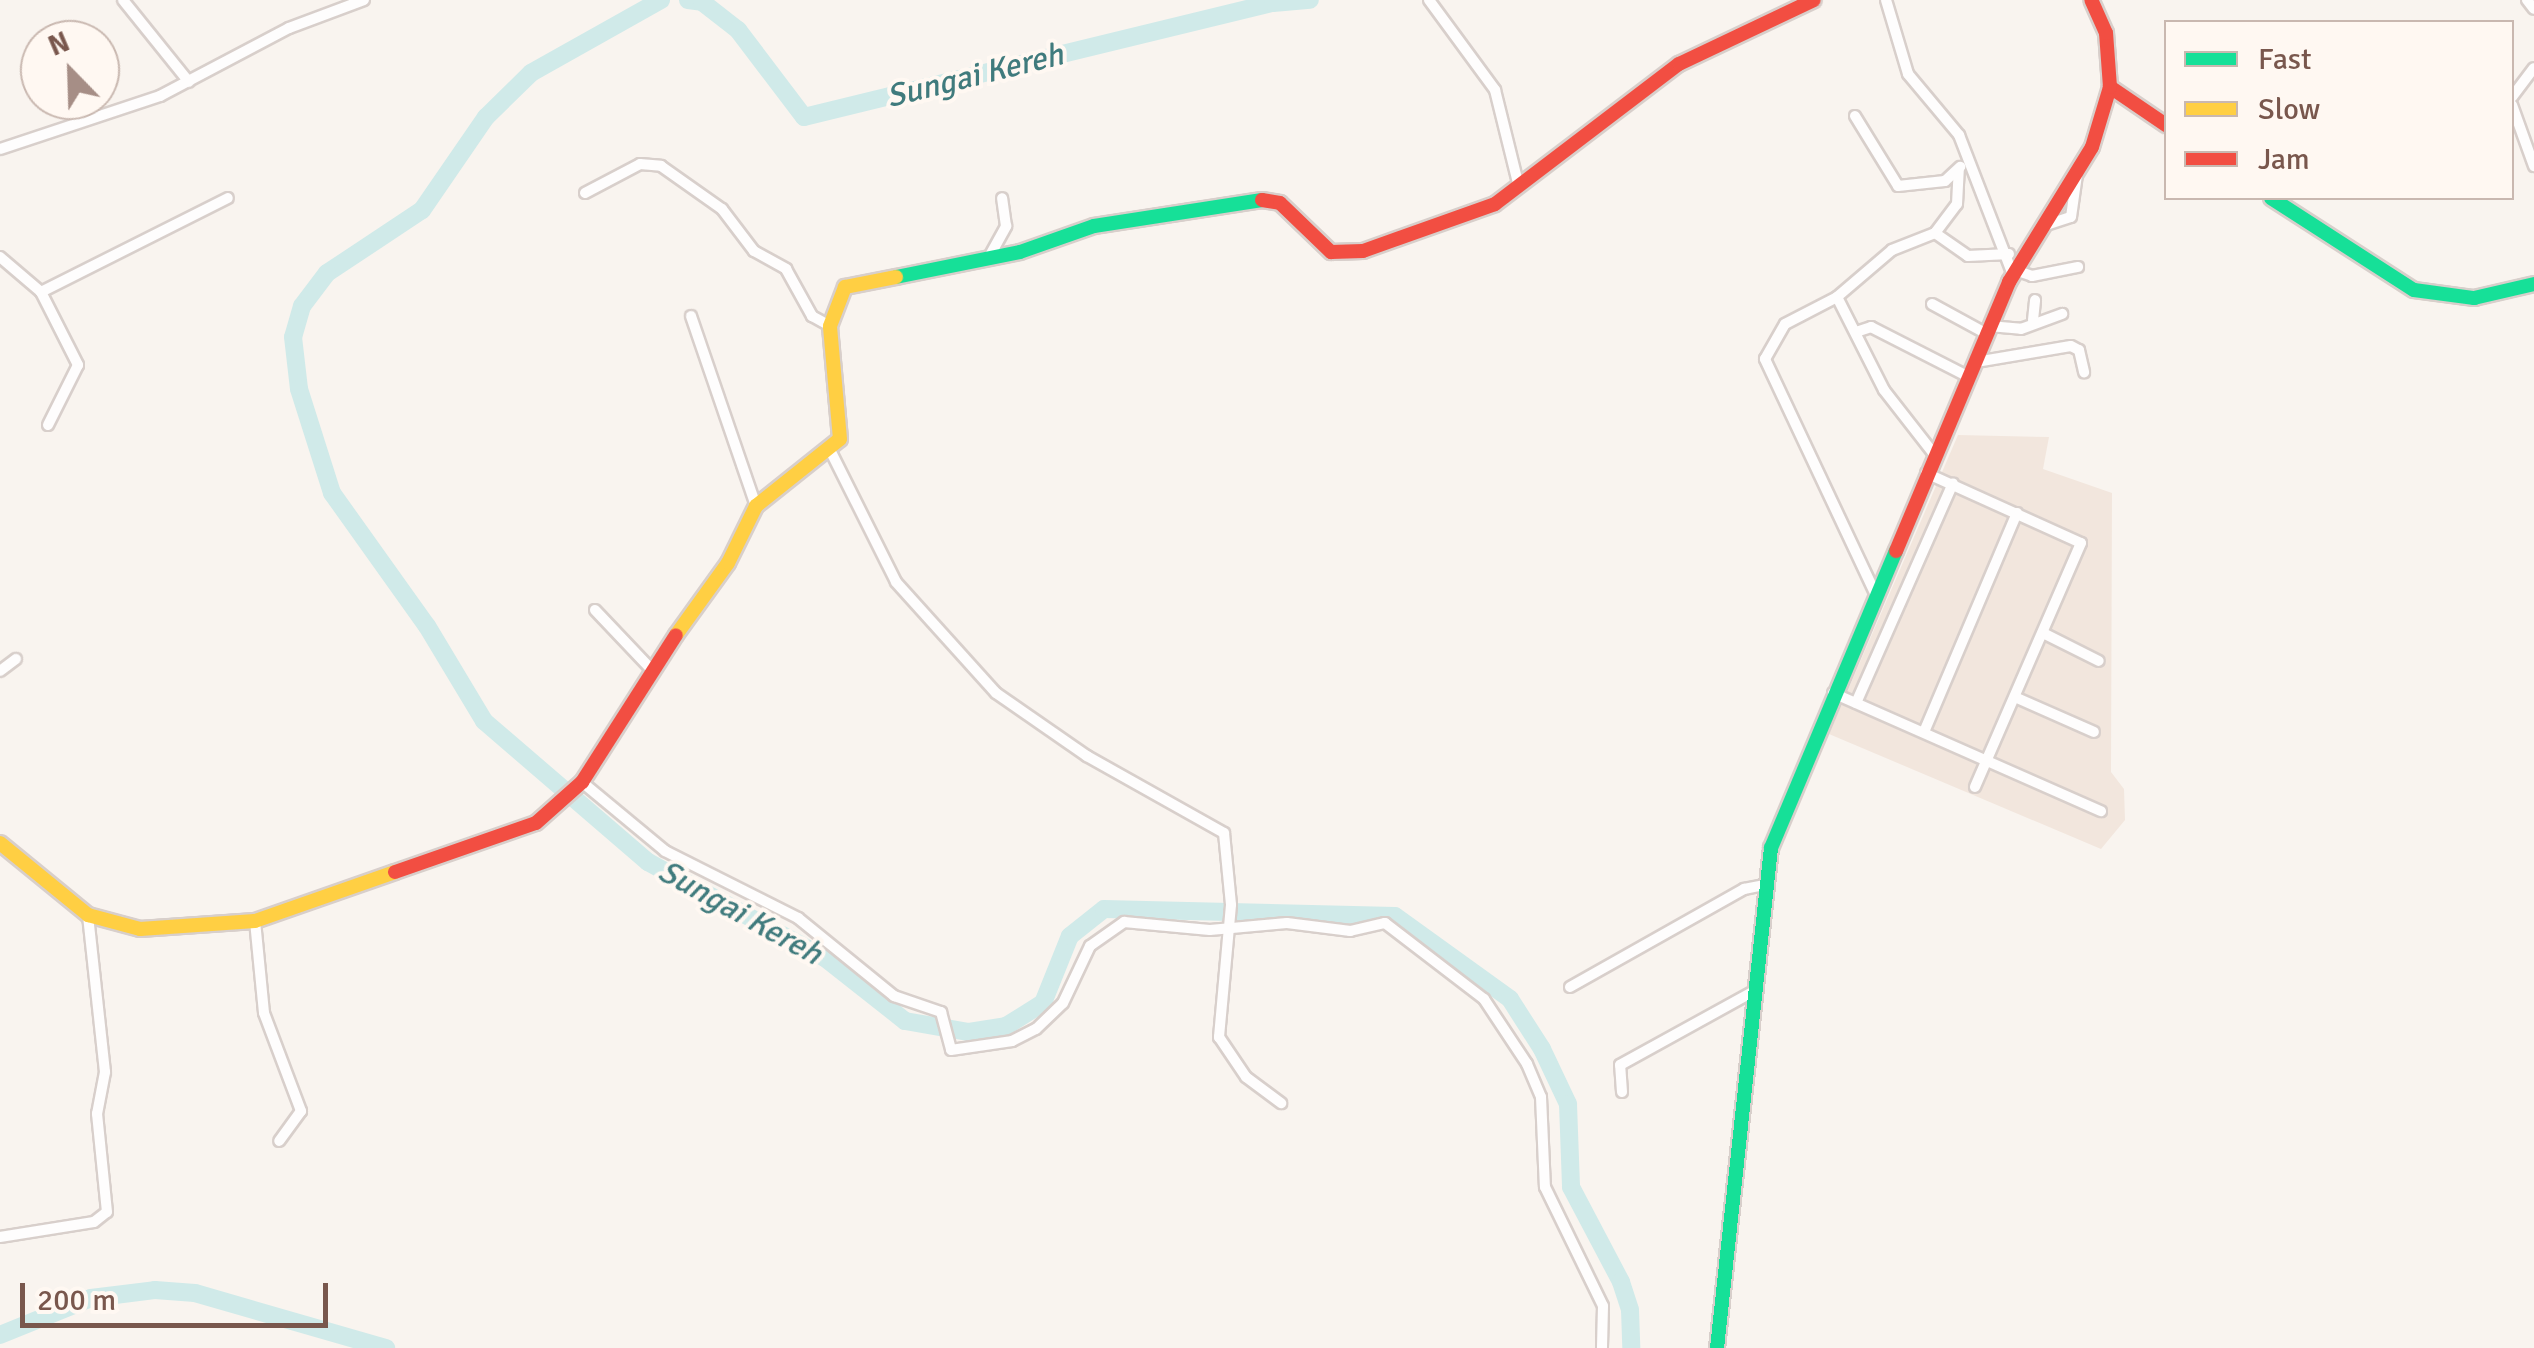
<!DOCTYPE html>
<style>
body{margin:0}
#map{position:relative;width:2534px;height:1348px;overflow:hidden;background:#f9f4ef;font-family:Signika,sans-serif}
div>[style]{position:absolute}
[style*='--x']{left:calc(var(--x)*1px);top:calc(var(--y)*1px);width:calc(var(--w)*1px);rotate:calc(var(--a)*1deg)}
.residential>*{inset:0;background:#f2e6dd}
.river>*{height:18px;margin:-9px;padding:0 9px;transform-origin:9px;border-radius:9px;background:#d0eae9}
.roads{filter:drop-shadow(2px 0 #d8cfcb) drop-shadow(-2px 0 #d8cfcb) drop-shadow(0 2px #d8cfcb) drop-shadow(0 -2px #d8cfcb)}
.street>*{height:10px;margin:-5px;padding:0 5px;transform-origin:5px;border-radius:5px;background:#fefdfd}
.fast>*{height:14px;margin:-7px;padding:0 7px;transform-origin:7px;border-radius:7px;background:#16e098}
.slow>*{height:14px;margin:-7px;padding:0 7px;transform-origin:7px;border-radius:7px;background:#ffcf43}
.jam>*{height:14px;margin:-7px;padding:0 7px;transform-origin:7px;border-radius:7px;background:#f24e42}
span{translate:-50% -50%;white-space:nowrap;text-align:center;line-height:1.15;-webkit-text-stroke:8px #fff8f2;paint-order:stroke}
.water-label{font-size:32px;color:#407b7d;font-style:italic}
.legend{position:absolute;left:2164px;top:20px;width:350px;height:180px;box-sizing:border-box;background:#fff8f2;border:2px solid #c9b8b0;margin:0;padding:12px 18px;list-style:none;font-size:30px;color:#79574d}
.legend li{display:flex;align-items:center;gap:20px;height:50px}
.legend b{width:50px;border:2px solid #c9b8b0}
.north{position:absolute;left:20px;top:20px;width:100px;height:100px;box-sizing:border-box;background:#fff8f2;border:2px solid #c9b8b0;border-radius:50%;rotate:337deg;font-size:28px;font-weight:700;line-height:40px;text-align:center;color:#79574d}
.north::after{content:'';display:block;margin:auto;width:35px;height:45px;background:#a68e86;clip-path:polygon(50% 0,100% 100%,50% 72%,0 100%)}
.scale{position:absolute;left:20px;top:1283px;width:308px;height:45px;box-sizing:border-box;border:5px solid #79574d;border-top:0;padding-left:12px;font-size:30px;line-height:35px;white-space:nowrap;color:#79574d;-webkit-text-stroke:8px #fff8f2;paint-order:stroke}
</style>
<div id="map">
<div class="residential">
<i style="clip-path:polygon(1958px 435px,2049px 437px,2043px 469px,2112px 493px,2111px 772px,2124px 789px,2125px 820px,2101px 849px,1829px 734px)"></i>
</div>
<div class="river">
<i style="--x:661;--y:0;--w:149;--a:150.7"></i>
<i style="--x:531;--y:73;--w:63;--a:135.6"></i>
<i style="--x:486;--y:117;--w:113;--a:124.5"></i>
<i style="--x:422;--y:210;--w:114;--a:146.4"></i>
<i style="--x:327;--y:273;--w:41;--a:127.1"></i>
<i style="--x:302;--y:306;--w:32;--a:106"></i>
<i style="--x:293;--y:337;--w:52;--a:83.4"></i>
<i style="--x:299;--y:389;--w:109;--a:72.4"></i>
<i style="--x:332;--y:493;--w:163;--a:54.5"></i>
<i style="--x:427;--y:626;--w:111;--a:59"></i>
<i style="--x:484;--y:721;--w:216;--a:40.7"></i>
<i style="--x:648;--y:862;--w:201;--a:28.5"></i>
<i style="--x:825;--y:958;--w:102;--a:38.2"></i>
<i style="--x:905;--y:1021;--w:65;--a:9.8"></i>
<i style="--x:969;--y:1032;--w:37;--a:-9"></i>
<i style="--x:1006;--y:1026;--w:44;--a:-31.9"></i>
<i style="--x:1043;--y:1003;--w:72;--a:-68.1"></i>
<i style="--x:1070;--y:936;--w:43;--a:-38.5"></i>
<i style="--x:1104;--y:909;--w:291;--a:1.4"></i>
<i style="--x:1395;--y:916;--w:142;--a:35.8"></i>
<i style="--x:1510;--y:999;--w:59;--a:57.4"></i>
<i style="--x:1542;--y:1049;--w:61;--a:64.7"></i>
<i style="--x:1568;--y:1104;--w:83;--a:87.9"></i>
<i style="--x:1571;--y:1187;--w:107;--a:62.2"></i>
<i style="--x:1621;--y:1282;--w:29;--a:72"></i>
<i style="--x:1630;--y:1310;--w:38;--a:88"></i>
<i style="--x:688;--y:0;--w:14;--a:8"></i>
<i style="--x:702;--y:2;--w:46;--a:37.9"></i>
<i style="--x:738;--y:30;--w:109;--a:52.8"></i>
<i style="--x:804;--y:117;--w:483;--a:-13.7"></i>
<i style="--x:1273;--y:3;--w:37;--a:-5"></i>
<i style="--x:0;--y:1335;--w:98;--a:-22.1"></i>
<i style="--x:91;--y:1298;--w:64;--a:-7.1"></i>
<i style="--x:155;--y:1290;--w:40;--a:4.3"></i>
<i style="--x:195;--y:1293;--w:199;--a:16.1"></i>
</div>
<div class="roads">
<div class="street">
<i style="--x:123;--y:0;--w:105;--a:51.2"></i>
<i style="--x:1429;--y:0;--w:112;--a:53.7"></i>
<i style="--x:1495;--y:90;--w:100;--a:76.1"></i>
<i style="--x:1886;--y:0;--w:77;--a:73.4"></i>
<i style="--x:1908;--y:74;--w:80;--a:50.1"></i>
<i style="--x:1959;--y:135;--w:150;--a:68.9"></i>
<i style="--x:2527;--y:0;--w:11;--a:52"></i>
<i style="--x:2512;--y:97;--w:36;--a:-53"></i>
<i style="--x:2512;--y:105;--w:65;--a:70.2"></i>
<i style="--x:1855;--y:116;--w:82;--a:58.4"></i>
<i style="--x:1898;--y:186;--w:47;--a:-6.1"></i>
<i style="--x:1945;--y:181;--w:21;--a:-43"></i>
<i style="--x:0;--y:149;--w:169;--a:-18.3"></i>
<i style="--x:160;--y:96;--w:146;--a:-27.8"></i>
<i style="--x:289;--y:28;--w:80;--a:-20.5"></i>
<i style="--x:585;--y:193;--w:62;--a:-27.8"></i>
<i style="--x:640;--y:164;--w:21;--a:5"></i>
<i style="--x:661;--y:166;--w:75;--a:35.2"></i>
<i style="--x:722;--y:209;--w:53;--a:52.7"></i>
<i style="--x:754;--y:251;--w:37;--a:29"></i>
<i style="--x:786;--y:269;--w:54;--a:61"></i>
<i style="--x:812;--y:316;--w:21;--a:29"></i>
<i style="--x:2043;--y:226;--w:29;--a:-18"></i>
<i style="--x:2071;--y:217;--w:42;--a:-81.9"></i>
<i style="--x:1935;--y:233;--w:40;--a:34.9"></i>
<i style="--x:1968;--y:256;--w:41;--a:-2.8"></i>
<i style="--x:0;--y:257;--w:54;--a:40.5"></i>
<i style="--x:41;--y:292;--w:209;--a:-26.7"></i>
<i style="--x:988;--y:259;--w:38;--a:-61"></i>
<i style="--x:1006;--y:226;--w:28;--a:-98"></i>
<i style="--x:2015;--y:270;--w:18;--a:19"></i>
<i style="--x:2032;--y:276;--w:47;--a:-11.1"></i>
<i style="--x:41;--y:292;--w:82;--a:63.1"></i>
<i style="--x:78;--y:365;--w:67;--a:116.6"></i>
<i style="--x:1837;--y:297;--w:104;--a:63.2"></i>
<i style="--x:1884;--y:390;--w:81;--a:52"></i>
<i style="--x:1932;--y:304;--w:63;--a:28.6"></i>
<i style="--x:691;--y:316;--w:201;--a:71.1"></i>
<i style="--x:2033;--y:320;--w:20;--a:-84"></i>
<i style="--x:1989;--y:326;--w:32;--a:5"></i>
<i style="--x:2021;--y:329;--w:44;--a:-20.1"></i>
<i style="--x:1856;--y:332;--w:16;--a:-18"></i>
<i style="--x:1871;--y:327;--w:110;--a:27"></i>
<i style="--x:1976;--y:362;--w:96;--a:-9.6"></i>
<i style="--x:2071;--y:346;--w:9;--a:27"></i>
<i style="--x:2079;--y:350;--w:23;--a:77"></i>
<i style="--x:831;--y:452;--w:145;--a:63.4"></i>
<i style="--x:896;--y:582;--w:149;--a:48"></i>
<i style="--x:996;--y:693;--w:111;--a:34.7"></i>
<i style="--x:1087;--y:756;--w:157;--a:29.3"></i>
<i style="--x:1224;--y:833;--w:72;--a:84.4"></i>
<i style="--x:1231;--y:905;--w:133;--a:95.2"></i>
<i style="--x:1219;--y:1037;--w:48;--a:56"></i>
<i style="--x:1246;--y:1077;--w:44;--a:36.6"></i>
<i style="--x:1926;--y:473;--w:170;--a:24.3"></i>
<i style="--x:2081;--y:543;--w:266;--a:113.5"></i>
<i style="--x:1876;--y:595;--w:261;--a:-115.2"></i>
<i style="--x:1765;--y:359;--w:40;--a:-60.3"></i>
<i style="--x:1785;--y:324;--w:59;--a:-27.4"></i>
<i style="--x:1837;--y:297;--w:72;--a:-40.5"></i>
<i style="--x:1892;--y:250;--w:46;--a:-21.6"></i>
<i style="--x:1935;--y:233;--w:36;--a:-53"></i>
<i style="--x:1957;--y:204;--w:34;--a:-87"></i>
<i style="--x:595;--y:610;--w:81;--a:46.5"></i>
<i style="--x:2045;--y:634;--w:60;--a:26.6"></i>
<i style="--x:0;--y:671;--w:20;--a:-37"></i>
<i style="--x:1833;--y:693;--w:293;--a:23.8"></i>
<i style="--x:2017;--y:698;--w:84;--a:23.8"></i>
<i style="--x:1856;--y:703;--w:240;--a:-66.2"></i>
<i style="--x:1924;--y:732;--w:238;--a:-67"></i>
<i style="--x:582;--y:782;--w:108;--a:39.7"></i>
<i style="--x:665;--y:851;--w:149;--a:26.7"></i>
<i style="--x:798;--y:918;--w:124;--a:39.1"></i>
<i style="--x:894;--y:996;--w:50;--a:18.8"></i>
<i style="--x:941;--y:1012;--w:39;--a:75"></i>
<i style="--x:951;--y:1050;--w:62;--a:-8.4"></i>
<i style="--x:1012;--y:1041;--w:27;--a:-27"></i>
<i style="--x:1036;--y:1029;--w:37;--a:-44"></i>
<i style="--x:1063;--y:1003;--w:63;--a:-64.7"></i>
<i style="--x:1090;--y:946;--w:42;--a:-35.2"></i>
<i style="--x:1124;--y:922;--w:86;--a:5.3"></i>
<i style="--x:1210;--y:930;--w:77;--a:-5.2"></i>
<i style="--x:1287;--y:923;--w:64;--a:7.2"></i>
<i style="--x:1350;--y:931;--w:36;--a:-13"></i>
<i style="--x:1385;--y:923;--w:125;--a:37.5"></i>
<i style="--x:1484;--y:999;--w:78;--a:56.5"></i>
<i style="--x:1527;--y:1064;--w:36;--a:67"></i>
<i style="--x:1541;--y:1097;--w:90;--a:87.5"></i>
<i style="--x:1545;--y:1187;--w:132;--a:64"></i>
<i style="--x:1603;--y:1306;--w:42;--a:91.4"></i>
<i style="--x:255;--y:921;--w:92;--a:84.4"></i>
<i style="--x:264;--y:1013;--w:105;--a:69.3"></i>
<i style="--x:301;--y:1111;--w:37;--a:126"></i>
<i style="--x:1570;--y:987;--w:200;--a:-29.4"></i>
<i style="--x:1744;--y:889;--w:20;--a:-11"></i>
<i style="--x:1622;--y:1092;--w:27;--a:-94"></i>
<i style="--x:1620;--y:1065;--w:151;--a:-28.9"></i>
<i style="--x:0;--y:1237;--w:95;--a:-9.1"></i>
<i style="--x:94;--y:1222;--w:16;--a:-38"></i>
<i style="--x:107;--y:1212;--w:99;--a:-95.8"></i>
<i style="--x:97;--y:1114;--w:43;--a:-79.2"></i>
<i style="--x:105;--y:1072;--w:158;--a:-96.2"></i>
</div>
<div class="fast">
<i style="--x:2271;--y:198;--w:170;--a:32.8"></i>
<i style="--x:2414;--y:290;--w:61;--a:7.6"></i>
<i style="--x:2474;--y:298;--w:62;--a:-13.1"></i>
<i style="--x:896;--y:277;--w:126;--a:-11.4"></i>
<i style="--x:1020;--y:252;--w:78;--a:-19.4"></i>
<i style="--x:1094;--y:226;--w:170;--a:-8.8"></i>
<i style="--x:1717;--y:1348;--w:503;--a:-83.84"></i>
<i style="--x:1771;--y:848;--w:322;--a:-67.2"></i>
</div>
<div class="slow">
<i style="--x:676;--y:635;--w:89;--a:-54.2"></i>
<i style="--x:728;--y:563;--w:64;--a:-63.8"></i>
<i style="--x:756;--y:506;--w:107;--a:-38.6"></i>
<i style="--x:840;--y:439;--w:113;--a:-95.1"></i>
<i style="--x:830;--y:326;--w:42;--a:-69"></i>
<i style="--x:845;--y:287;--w:52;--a:-11.1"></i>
<i style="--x:0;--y:843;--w:114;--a:39.3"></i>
<i style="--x:88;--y:915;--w:54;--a:15.1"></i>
<i style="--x:140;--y:929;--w:115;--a:-4"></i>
<i style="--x:255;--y:921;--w:148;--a:-19.3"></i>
</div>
<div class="jam">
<i style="--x:2110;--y:87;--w:68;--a:34.2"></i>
<i style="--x:1262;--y:200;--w:18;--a:9"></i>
<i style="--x:1280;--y:203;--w:71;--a:43.9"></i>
<i style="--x:1331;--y:252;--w:32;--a:-2"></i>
<i style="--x:1363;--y:251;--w:140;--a:-19.6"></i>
<i style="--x:1495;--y:204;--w:231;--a:-37.3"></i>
<i style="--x:1679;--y:64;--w:149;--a:-25.4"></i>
<i style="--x:1896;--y:551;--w:292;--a:-67.2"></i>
<i style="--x:2009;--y:282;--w:158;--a:-58.4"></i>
<i style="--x:2092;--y:147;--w:63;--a:-73.3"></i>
<i style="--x:2110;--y:87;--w:54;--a:-94.2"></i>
<i style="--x:2106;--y:33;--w:36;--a:-114"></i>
<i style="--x:395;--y:872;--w:149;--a:-19.2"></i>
<i style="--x:536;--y:823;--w:62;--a:-41.7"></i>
<i style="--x:582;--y:782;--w:174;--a:-57.4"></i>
</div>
</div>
<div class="water-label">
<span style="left:975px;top:76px;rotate:-14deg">Sungai Kereh</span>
<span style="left:740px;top:913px;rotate:29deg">Sungai Kereh</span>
</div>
<ul class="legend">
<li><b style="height:12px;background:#16e098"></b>Fast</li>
<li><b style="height:12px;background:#ffcf43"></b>Slow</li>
<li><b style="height:12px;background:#f24e42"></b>Jam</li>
</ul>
<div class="north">N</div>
<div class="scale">200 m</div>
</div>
